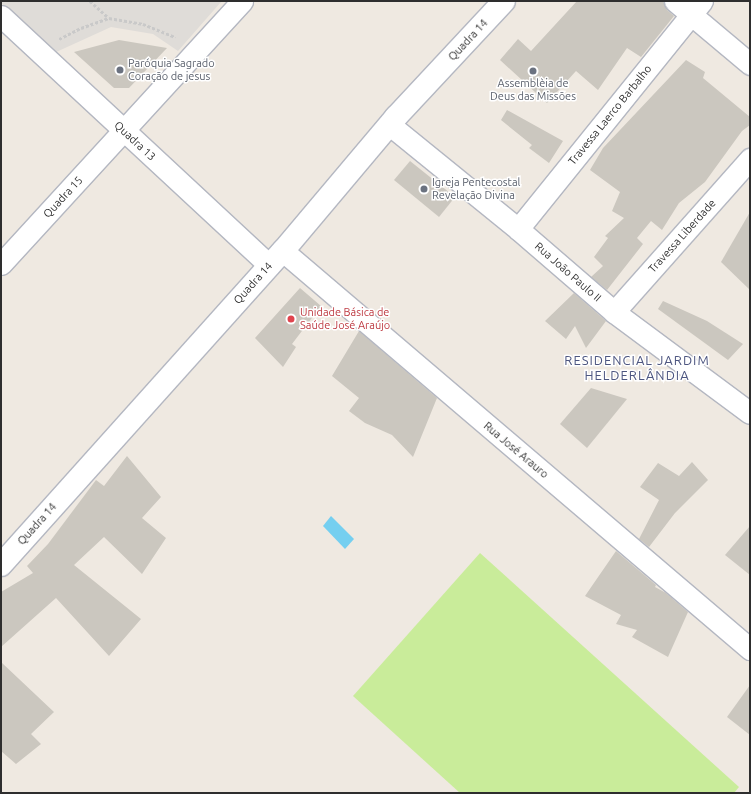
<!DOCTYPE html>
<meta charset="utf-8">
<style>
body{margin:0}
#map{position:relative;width:751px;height:794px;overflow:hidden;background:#efe9e1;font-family:Ubuntu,sans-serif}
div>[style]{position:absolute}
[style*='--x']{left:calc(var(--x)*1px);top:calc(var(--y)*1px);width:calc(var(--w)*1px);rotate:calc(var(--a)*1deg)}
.pitch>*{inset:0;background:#c9ec9a}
.plaza>*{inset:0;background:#dfdcd8}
.water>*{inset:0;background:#75cff0}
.building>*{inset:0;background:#cbc7bf}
.path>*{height:2.5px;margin-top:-1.25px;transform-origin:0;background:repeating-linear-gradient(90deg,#c9c9c9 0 3px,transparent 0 5px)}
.roads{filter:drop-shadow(1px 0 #b4b7c1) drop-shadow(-1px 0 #b4b7c1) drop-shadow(0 1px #b4b7c1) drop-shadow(0 -1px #b4b7c1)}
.street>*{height:21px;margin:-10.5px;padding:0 10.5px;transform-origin:10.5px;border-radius:10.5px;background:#fff}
.secondary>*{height:22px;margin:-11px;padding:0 11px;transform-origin:11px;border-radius:11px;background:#fff}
.dots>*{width:11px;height:11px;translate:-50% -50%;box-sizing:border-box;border:2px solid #fff;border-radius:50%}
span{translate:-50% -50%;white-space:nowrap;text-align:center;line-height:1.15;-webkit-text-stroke:3px #fff;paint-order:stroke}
.street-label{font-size:11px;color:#2e2e2e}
.worship-label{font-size:11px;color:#5b616d}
.left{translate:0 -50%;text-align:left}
.health-label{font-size:11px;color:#be3a42}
.quarter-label{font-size:13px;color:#4d5680;letter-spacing:1px}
.frame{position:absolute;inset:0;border:2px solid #2e2e2e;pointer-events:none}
</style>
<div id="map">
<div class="pitch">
<i style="clip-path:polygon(480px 553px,739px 787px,734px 793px,460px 793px,353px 696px)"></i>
</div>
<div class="plaza">
<i style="clip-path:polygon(2px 1px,221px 1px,221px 2px,178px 51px,153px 34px,111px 27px,54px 53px,1px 3px)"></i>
</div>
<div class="water">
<i style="clip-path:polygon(331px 516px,354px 539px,345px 549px,323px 526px)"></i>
</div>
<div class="building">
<i style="clip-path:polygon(577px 1px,663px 1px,667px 10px,674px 16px,641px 57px,627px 48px,598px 90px,576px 71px,547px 103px,500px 60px,518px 39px,531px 51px)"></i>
<i style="clip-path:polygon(119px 40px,167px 48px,129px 88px,114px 88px,74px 52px)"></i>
<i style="clip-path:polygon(686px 60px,705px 72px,703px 78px,750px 117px,750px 125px,742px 131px,705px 182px,679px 203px,662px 230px,651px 221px,637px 238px,643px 244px,607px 290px,591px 277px,603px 266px,594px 257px,608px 238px,605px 236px,624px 218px,612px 211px,620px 192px,590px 170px,603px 148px)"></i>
<i style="clip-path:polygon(507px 110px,563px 141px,549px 163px,529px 148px,532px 145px,501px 120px)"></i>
<i style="clip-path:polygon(410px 161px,455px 197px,439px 217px,394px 180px)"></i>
<i style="clip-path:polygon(750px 212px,750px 290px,721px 262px)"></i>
<i style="clip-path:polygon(300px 288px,321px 306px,292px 344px,296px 347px,283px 367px,255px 338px)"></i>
<i style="clip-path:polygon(574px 293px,606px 321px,586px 348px,575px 326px,566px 339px,545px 321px)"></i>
<i style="clip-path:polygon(663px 301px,707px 321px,743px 344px,728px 360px,658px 309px)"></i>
<i style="clip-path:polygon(359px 331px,437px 398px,413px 457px,392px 435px,365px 423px,349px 411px,359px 398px,332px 376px)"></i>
<i style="clip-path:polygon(591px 388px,627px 399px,587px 448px,560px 424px)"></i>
<i style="clip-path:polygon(127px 456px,161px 497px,142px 518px,166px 538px,142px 574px,104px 537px,74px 565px,141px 619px,109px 656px,56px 598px,1px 647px,1px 592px,33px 573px,27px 566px,48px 544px,96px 480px,104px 486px)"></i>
<i style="clip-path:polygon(692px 462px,708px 480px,675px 513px,649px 547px,639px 539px,659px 500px,640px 487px,658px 463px,679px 476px)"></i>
<i style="clip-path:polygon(750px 526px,750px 575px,725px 555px)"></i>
<i style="clip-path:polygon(616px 551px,656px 585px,655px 587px,666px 593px,688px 612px,668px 657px,632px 637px,637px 630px,616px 624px,621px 615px,585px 596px)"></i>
<i style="clip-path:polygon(1px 662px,54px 712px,31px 734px,41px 744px,16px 764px,1px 751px)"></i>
<i style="clip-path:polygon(750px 685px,750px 735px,727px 717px)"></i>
</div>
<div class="path">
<i style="--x:90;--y:1;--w:25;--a:42"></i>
<i style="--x:59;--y:39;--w:25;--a:-27"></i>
<i style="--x:81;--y:28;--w:30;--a:-20"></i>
<i style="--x:109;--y:18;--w:35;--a:10"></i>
<i style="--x:143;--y:24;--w:35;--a:22"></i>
</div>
<div class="roads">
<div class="street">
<i style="--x:675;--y:1;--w:98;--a:40"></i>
<i style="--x:1;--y:16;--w:366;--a:42.9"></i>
<i style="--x:390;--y:125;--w:165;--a:39.1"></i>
<i style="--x:518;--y:229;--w:127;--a:40.8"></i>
<i style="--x:614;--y:312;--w:169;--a:36.6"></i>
<i style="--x:518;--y:229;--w:293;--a:-51.1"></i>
<i style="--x:283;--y:251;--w:614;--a:40.44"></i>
<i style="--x:1;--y:264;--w:357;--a:-47.5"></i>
<i style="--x:614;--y:312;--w:205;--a:-48.4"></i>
</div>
<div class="secondary">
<i style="--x:1;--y:565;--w:422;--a:-48.1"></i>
<i style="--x:283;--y:251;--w:175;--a:-49.9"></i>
<i style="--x:396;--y:117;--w:158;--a:-47"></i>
</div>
</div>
<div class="dots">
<i style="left:120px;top:70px;background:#6b7280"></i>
<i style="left:533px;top:71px;background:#6b7280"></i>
<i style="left:424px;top:189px;background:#6b7280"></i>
<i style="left:291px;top:319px;background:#e0444e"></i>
</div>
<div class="street-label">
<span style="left:468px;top:40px;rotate:-47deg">Quadra 14</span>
<span style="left:610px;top:115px;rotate:-51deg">Travessa Laerco Barbalho</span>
<span style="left:135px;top:141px;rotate:43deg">Quadra 13</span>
<span style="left:63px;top:197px;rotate:-47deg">Quadra 15</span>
<span style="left:682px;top:236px;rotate:-48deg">Travessa Liberdade</span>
<span style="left:568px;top:272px;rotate:41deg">Rua João Paulo II</span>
<span style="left:253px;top:283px;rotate:-48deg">Quadra 14</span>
<span style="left:516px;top:450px;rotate:40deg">Rua José Arauro</span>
<span style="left:37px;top:524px;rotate:-48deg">Quadra 14</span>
</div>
<div class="worship-label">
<span class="left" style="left:128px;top:70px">Paróquia Sagrado<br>Coração de jesus</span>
<span style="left:533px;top:90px">Assemblèia de<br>Deus das Missões</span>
<span class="left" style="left:432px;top:189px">Igreja Pentecostal<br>Revelação Divina</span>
</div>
<div class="health-label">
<span class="left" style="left:300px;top:319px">Unidade Básica de<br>Saúde José Araújo</span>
</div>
<div class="quarter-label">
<span style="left:637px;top:368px">RESIDENCIAL JARDIM<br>HELDERLÂNDIA</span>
</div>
<div class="frame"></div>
</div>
